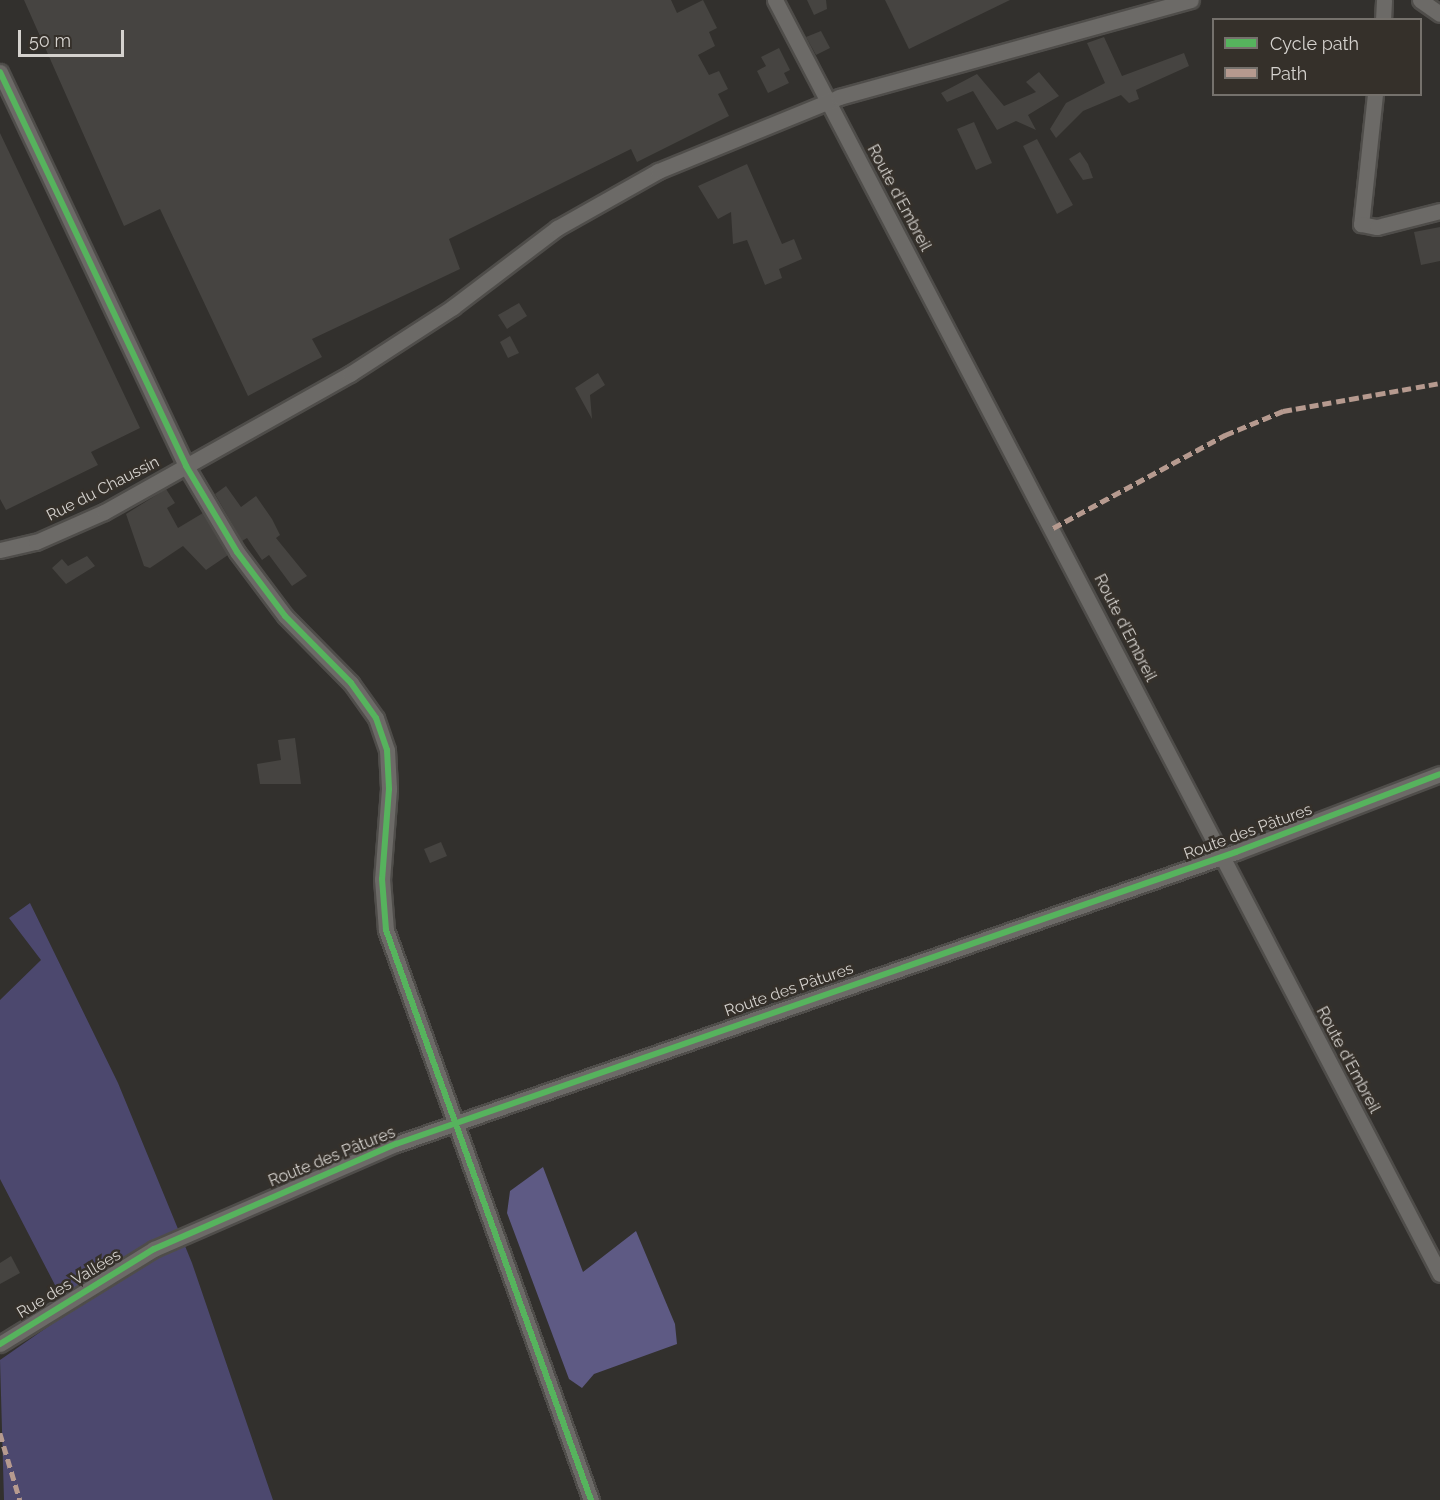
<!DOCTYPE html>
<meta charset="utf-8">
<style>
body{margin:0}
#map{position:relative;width:1440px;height:1500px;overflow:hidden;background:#32302d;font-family:Raleway,sans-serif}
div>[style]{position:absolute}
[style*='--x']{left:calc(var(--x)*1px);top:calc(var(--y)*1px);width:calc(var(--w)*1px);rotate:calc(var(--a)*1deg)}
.green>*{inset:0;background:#4c486e}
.forest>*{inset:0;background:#5e5a84}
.building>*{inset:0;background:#464441}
.roads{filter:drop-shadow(2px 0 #4f4d4a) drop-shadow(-2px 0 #4f4d4a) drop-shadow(0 2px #4f4d4a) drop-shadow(0 -2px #4f4d4a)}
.street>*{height:15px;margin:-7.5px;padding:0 7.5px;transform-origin:7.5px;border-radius:7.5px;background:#6c6a67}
.quiet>*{height:4.5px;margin-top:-2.25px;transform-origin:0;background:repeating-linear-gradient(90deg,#b69a8f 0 9px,transparent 0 13.5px)}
.cycleway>*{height:6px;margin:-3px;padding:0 3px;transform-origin:3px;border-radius:3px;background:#56b35d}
span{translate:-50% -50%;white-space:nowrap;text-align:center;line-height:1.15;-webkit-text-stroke:5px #35302a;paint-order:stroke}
.street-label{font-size:16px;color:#d5d2ce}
.legend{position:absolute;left:1212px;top:18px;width:210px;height:78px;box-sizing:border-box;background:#35302a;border:2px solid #75716c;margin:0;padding:8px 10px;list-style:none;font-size:18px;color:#d5d2ce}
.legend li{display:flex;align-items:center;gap:12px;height:30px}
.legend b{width:30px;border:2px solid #75716c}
.scale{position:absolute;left:18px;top:30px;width:106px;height:27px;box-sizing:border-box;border:3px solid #d5d2ce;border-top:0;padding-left:8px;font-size:18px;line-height:21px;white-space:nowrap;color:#d5d2ce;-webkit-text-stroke:4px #35302a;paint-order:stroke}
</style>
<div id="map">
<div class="green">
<i style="clip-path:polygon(30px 903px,118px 1083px,192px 1263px,273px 1500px,4px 1500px,0 1360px,69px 1312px,0 1179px,0 1000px,41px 960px,9px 918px)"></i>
</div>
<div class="forest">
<i style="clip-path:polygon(543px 1167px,583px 1272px,636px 1231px,675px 1324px,677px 1344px,594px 1374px,582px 1388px,569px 1379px,507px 1213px,510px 1191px)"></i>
</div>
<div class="building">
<i style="clip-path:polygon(24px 0,671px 0,677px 13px,703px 0,717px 28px,709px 32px,715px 46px,698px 55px,709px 75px,719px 71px,728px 89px,718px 94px,729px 116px,637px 162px,631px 149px,449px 239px,460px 269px,312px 339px,322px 357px,248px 396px,160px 209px,124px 226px)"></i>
<i style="clip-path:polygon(807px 0,826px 0,827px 9px,814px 15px)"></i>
<i style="clip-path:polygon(885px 0,1010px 0,909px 49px)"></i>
<i style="clip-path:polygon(821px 31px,830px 48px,816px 55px,806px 37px)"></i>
<i style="clip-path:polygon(1104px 37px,1122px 76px,1184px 53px,1189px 66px,1136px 90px,1139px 99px,1129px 103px,1121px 95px,1083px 111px,1056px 138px,1050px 129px,1066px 103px,1105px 83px,1087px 43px)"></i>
<i style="clip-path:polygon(779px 48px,790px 70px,784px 73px,789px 83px,768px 93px,757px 71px,766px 66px,761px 57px)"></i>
<i style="clip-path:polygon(1039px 72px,1059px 96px,1028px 115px,1036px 130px,1016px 121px,997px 130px,973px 91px,947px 102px,941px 93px,977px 74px,1004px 106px,1036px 92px,1026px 82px)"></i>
<i style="clip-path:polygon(974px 122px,992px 163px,976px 170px,957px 129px)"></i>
<i style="clip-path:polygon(0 133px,140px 428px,91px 452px,98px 465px,6px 510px,0 499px)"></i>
<i style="clip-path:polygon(1037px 139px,1073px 205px,1057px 214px,1023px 146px)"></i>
<i style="clip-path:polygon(1080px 152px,1088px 164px,1093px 178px,1083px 180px,1069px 159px)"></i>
<i style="clip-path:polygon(747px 164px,782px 244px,794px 239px,802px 259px,779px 269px,782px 278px,765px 285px,747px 240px,733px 244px,731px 212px,718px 219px,698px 186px)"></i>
<i style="clip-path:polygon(1440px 227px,1440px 261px,1421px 265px,1414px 232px)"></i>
<i style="clip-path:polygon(519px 303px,527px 316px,507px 329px,498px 315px)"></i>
<i style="clip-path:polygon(510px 336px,519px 353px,508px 358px,500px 342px)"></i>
<i style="clip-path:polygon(598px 373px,605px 385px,590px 395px,592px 419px,575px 388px)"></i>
<i style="clip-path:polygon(226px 486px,241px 507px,256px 496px,272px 519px,280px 535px,276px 538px,307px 576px,292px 586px,269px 555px,262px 560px,247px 538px,242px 541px,215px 494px)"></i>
<i style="clip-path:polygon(166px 489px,175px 503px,167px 508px,178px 528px,203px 513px,228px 555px,206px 570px,183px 546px,150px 568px,144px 566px,126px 514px)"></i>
<i style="clip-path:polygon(87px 556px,95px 566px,66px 584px,52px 568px,62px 559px,68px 566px)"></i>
<i style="clip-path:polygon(295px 738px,301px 784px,260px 784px,257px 764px,281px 760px,278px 740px)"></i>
<i style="clip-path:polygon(441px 842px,447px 856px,430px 863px,424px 849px)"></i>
<i style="clip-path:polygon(11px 1256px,20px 1273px,0 1284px,0 1263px)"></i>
</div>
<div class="roads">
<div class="street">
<i style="--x:775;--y:0;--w:1437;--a:62.44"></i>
<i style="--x:1420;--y:0;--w:24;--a:35"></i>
<i style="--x:1383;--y:20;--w:20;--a:-87"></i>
<i style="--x:0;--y:72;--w:436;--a:64.7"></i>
<i style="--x:186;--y:466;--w:100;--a:59.3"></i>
<i style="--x:237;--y:552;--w:80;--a:53.1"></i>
<i style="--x:285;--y:616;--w:94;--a:45.4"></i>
<i style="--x:351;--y:683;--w:43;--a:54.5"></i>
<i style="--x:376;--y:718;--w:34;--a:71"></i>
<i style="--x:387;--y:750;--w:39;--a:87"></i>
<i style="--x:389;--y:789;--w:90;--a:94.4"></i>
<i style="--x:382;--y:879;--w:51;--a:85.5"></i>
<i style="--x:386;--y:930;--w:606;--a:70.22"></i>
<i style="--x:1375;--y:94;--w:131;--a:96.1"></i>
<i style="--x:1361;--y:224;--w:16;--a:11"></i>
<i style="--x:1377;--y:227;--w:65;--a:-14.3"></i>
<i style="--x:0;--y:550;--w:37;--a:-13"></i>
<i style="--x:36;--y:542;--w:74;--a:-23.8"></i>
<i style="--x:104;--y:512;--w:282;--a:-29.3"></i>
<i style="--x:350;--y:374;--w:123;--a:-33"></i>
<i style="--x:453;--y:307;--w:131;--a:-37.2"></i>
<i style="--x:557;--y:228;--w:116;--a:-29.4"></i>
<i style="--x:658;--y:171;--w:196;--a:-22.2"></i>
<i style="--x:839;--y:97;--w:365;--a:-15.4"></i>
<i style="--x:0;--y:1344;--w:181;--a:-31.7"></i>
<i style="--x:154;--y:1249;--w:264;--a:-23.5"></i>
<i style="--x:396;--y:1144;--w:889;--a:-19.17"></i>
<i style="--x:1236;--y:852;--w:218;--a:-20.9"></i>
</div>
</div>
<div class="quiet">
<i style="--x:1053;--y:528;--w:196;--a:-28.4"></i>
<i style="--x:1225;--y:435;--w:63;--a:-22.5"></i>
<i style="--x:1283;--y:411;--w:159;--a:-10.1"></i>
<i style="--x:0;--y:1433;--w:70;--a:73.4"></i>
</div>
<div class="cycleway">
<i style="--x:0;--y:72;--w:436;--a:64.7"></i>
<i style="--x:186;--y:466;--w:100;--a:59.3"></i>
<i style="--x:237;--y:552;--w:80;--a:53.1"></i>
<i style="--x:285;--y:616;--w:94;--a:45.4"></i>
<i style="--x:351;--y:683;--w:43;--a:54.5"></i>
<i style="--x:376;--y:718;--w:34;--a:71"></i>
<i style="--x:387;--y:750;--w:39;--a:87"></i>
<i style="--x:389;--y:789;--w:90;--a:94.4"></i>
<i style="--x:382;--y:879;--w:51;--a:85.5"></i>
<i style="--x:386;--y:930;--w:606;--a:70.22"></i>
<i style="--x:0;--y:1344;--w:181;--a:-31.7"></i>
<i style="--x:154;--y:1249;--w:264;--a:-23.5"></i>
<i style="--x:396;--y:1144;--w:889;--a:-19.17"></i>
<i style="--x:1236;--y:852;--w:218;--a:-20.9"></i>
</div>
<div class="street-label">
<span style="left:899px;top:198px;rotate:62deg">Route d'Embreil</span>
<span style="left:103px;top:489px;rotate:-27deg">Rue du Chaussin</span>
<span style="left:1125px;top:628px;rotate:63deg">Route d'Embreil</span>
<span style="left:1248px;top:832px;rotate:-20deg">Route des Pâtures</span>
<span style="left:789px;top:990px;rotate:-19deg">Route des Pâtures</span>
<span style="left:1348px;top:1060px;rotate:62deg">Route d'Embreil</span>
<span style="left:332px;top:1157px;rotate:-22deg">Route des Pâtures</span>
<span style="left:69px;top:1284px;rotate:-31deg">Rue des Vallées</span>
</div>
<ul class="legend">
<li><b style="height:8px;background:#56b35d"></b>Cycle path</li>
<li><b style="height:8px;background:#b69a8f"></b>Path</li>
</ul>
<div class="scale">50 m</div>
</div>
